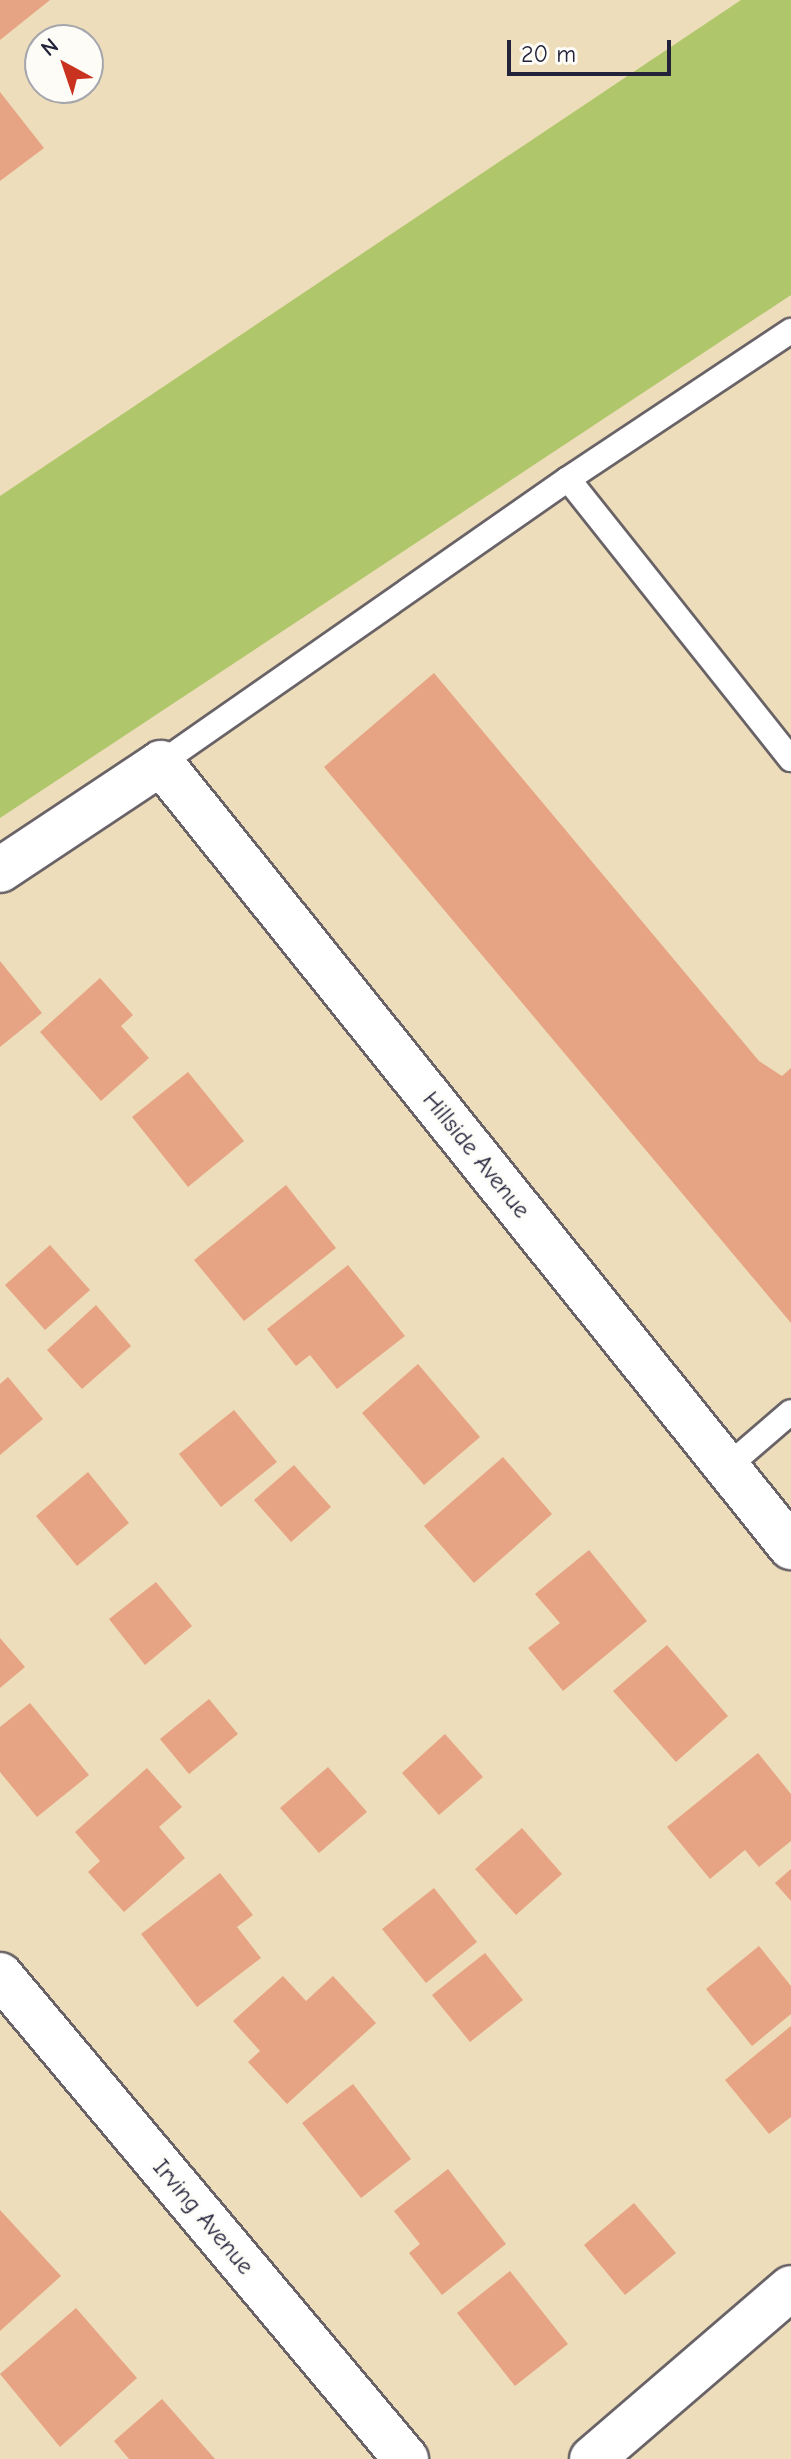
<!DOCTYPE html>
<style>
body{margin:0}
#map{position:relative;width:791px;height:2459px;overflow:hidden;background:#edddba;font-family:"Comic Neue",sans-serif}
div>[style]{position:absolute}
[style*='--x']{left:calc(var(--x)*1px);top:calc(var(--y)*1px);width:calc(var(--w)*1px);rotate:calc(var(--a)*1deg)}
.green>*{inset:0;background:#afc66a}
.building>*{inset:0;background:#e7a484}
.roads{filter:drop-shadow(2px 0 #696367) drop-shadow(-2px 0 #696367) drop-shadow(0 2px #696367) drop-shadow(0 -2px #696367)}
.service>*{height:24px;margin:-12px;padding:0 12px;transform-origin:12px;border-radius:12px;background:#fff}
.minor>*{height:44px;margin:-22px;padding:0 22px;transform-origin:22px;border-radius:22px;background:#fff}
span{translate:-50% -50%;white-space:nowrap;text-align:center;line-height:1.15;-webkit-text-stroke:6px #fdfcf7;paint-order:stroke}
.street-label{font-size:24px;color:#22223b}
.north{position:absolute;left:24px;top:24px;width:80px;height:80px;box-sizing:border-box;background:#fdfcf7;border:2px solid #a5a5ac;border-radius:50%;rotate:320deg;font-size:22px;font-weight:700;line-height:32px;text-align:center;color:#22223b}
.north::after{content:'';display:block;margin:auto;width:28px;height:36px;background:#c8321e;clip-path:polygon(50% 0,100% 100%,50% 72%,0 100%)}
.scale{position:absolute;left:507px;top:40px;width:164px;height:36px;box-sizing:border-box;border:4px solid #22223b;border-top:0;padding-left:10px;font-size:24px;line-height:28px;white-space:nowrap;color:#22223b;-webkit-text-stroke:6px #fdfcf7;paint-order:stroke}
</style>
<div id="map">
<div class="green">
<i style="clip-path:polygon(741px 0,791px 0,791px 295px,0 818px,0 496px)"></i>
</div>
<div class="building">
<i style="clip-path:polygon(0 0,50px 0,0 40px)"></i>
<i style="clip-path:polygon(0 92px,44px 148px,0 181px)"></i>
<i style="clip-path:polygon(434px 673px,759px 1061px,782px 1076px,791px 1068px,791px 1323px,324px 767px)"></i>
<i style="clip-path:polygon(0 961px,42px 1013px,0 1047px)"></i>
<i style="clip-path:polygon(100px 978px,133px 1015px,121px 1026px,149px 1058px,101px 1101px,40px 1032px)"></i>
<i style="clip-path:polygon(188px 1072px,244px 1141px,188px 1187px,132px 1117px)"></i>
<i style="clip-path:polygon(286px 1185px,336px 1248px,244px 1321px,194px 1260px)"></i>
<i style="clip-path:polygon(50px 1245px,90px 1290px,45px 1330px,5px 1285px)"></i>
<i style="clip-path:polygon(348px 1265px,405px 1336px,337px 1389px,310px 1355px,296px 1366px,267px 1329px)"></i>
<i style="clip-path:polygon(96px 1305px,131px 1346px,82px 1389px,47px 1350px)"></i>
<i style="clip-path:polygon(418px 1364px,480px 1437px,424px 1485px,362px 1413px)"></i>
<i style="clip-path:polygon(8px 1377px,43px 1419px,0 1455px,0 1384px)"></i>
<i style="clip-path:polygon(234px 1410px,277px 1462px,221px 1507px,179px 1454px)"></i>
<i style="clip-path:polygon(503px 1457px,552px 1514px,474px 1583px,424px 1526px)"></i>
<i style="clip-path:polygon(294px 1465px,331px 1507px,291px 1542px,254px 1500px)"></i>
<i style="clip-path:polygon(88px 1472px,129px 1523px,77px 1566px,36px 1516px)"></i>
<i style="clip-path:polygon(589px 1550px,647px 1621px,563px 1691px,528px 1648px,560px 1623px,535px 1594px)"></i>
<i style="clip-path:polygon(156px 1582px,192px 1626px,145px 1665px,109px 1619px)"></i>
<i style="clip-path:polygon(0 1638px,25px 1667px,0 1688px)"></i>
<i style="clip-path:polygon(667px 1645px,728px 1716px,676px 1762px,613px 1691px)"></i>
<i style="clip-path:polygon(209px 1699px,238px 1734px,189px 1774px,160px 1739px)"></i>
<i style="clip-path:polygon(30px 1703px,89px 1775px,37px 1817px,0 1772px,0 1727px)"></i>
<i style="clip-path:polygon(445px 1734px,483px 1777px,439px 1815px,402px 1773px)"></i>
<i style="clip-path:polygon(758px 1753px,791px 1794px,791px 1841px,759px 1867px,745px 1850px,710px 1879px,667px 1827px)"></i>
<i style="clip-path:polygon(328px 1767px,367px 1812px,319px 1853px,280px 1808px)"></i>
<i style="clip-path:polygon(147px 1768px,182px 1807px,159px 1827px,185px 1858px,124px 1912px,88px 1872px,100px 1861px,75px 1832px)"></i>
<i style="clip-path:polygon(522px 1828px,562px 1874px,516px 1915px,475px 1869px)"></i>
<i style="clip-path:polygon(791px 1869px,791px 1901px,775px 1883px)"></i>
<i style="clip-path:polygon(220px 1873px,253px 1915px,237px 1927px,261px 1958px,197px 2007px,141px 1934px)"></i>
<i style="clip-path:polygon(434px 1888px,477px 1942px,426px 1983px,382px 1929px)"></i>
<i style="clip-path:polygon(759px 1946px,791px 1986px,791px 2014px,752px 2046px,706px 1989px)"></i>
<i style="clip-path:polygon(485px 1953px,523px 2000px,470px 2042px,432px 1995px)"></i>
<i style="clip-path:polygon(283px 1976px,306px 2001px,333px 1976px,376px 2023px,287px 2104px,248px 2062px,260px 2051px,233px 2021px)"></i>
<i style="clip-path:polygon(791px 2026px,791px 2117px,769px 2134px,725px 2080px)"></i>
<i style="clip-path:polygon(353px 2084px,411px 2159px,361px 2198px,302px 2123px)"></i>
<i style="clip-path:polygon(448px 2169px,506px 2244px,442px 2295px,409px 2253px,420px 2244px,394px 2211px)"></i>
<i style="clip-path:polygon(634px 2203px,676px 2253px,625px 2295px,584px 2245px)"></i>
<i style="clip-path:polygon(0 2210px,61px 2276px,0 2331px)"></i>
<i style="clip-path:polygon(510px 2271px,568px 2344px,515px 2386px,457px 2313px)"></i>
<i style="clip-path:polygon(76px 2308px,137px 2378px,60px 2447px,0 2374px)"></i>
<i style="clip-path:polygon(162px 2399px,215px 2459px,129px 2459px,114px 2441px)"></i>
</div>
<div class="roads">
<div class="service">
<i style="--x:568;--y:479;--w:358;--a:51.5"></i>
<i style="--x:161;--y:763;--w:496;--a:-34.9"></i>
<i style="--x:568;--y:479;--w:268;--a:-33.6"></i>
<i style="--x:727;--y:1467;--w:84;--a:-40.7"></i>
</div>
<div class="minor">
<i style="--x:0;--y:870;--w:193;--a:-33.6"></i>
<i style="--x:161;--y:763;--w:1006;--a:51.22"></i>
<i style="--x:0;--y:1975;--w:632;--a:50.01"></i>
<i style="--x:592;--y:2459;--w:262;--a:-40.7"></i>
</div>
</div>
<div class="street-label">
<span style="left:476px;top:1155px;rotate:51deg">Hillside Avenue</span>
<span style="left:203px;top:2217px;rotate:50deg">Irving Avenue</span>
</div>
<div class="north">N</div>
<div class="scale">20 m</div>
</div>
